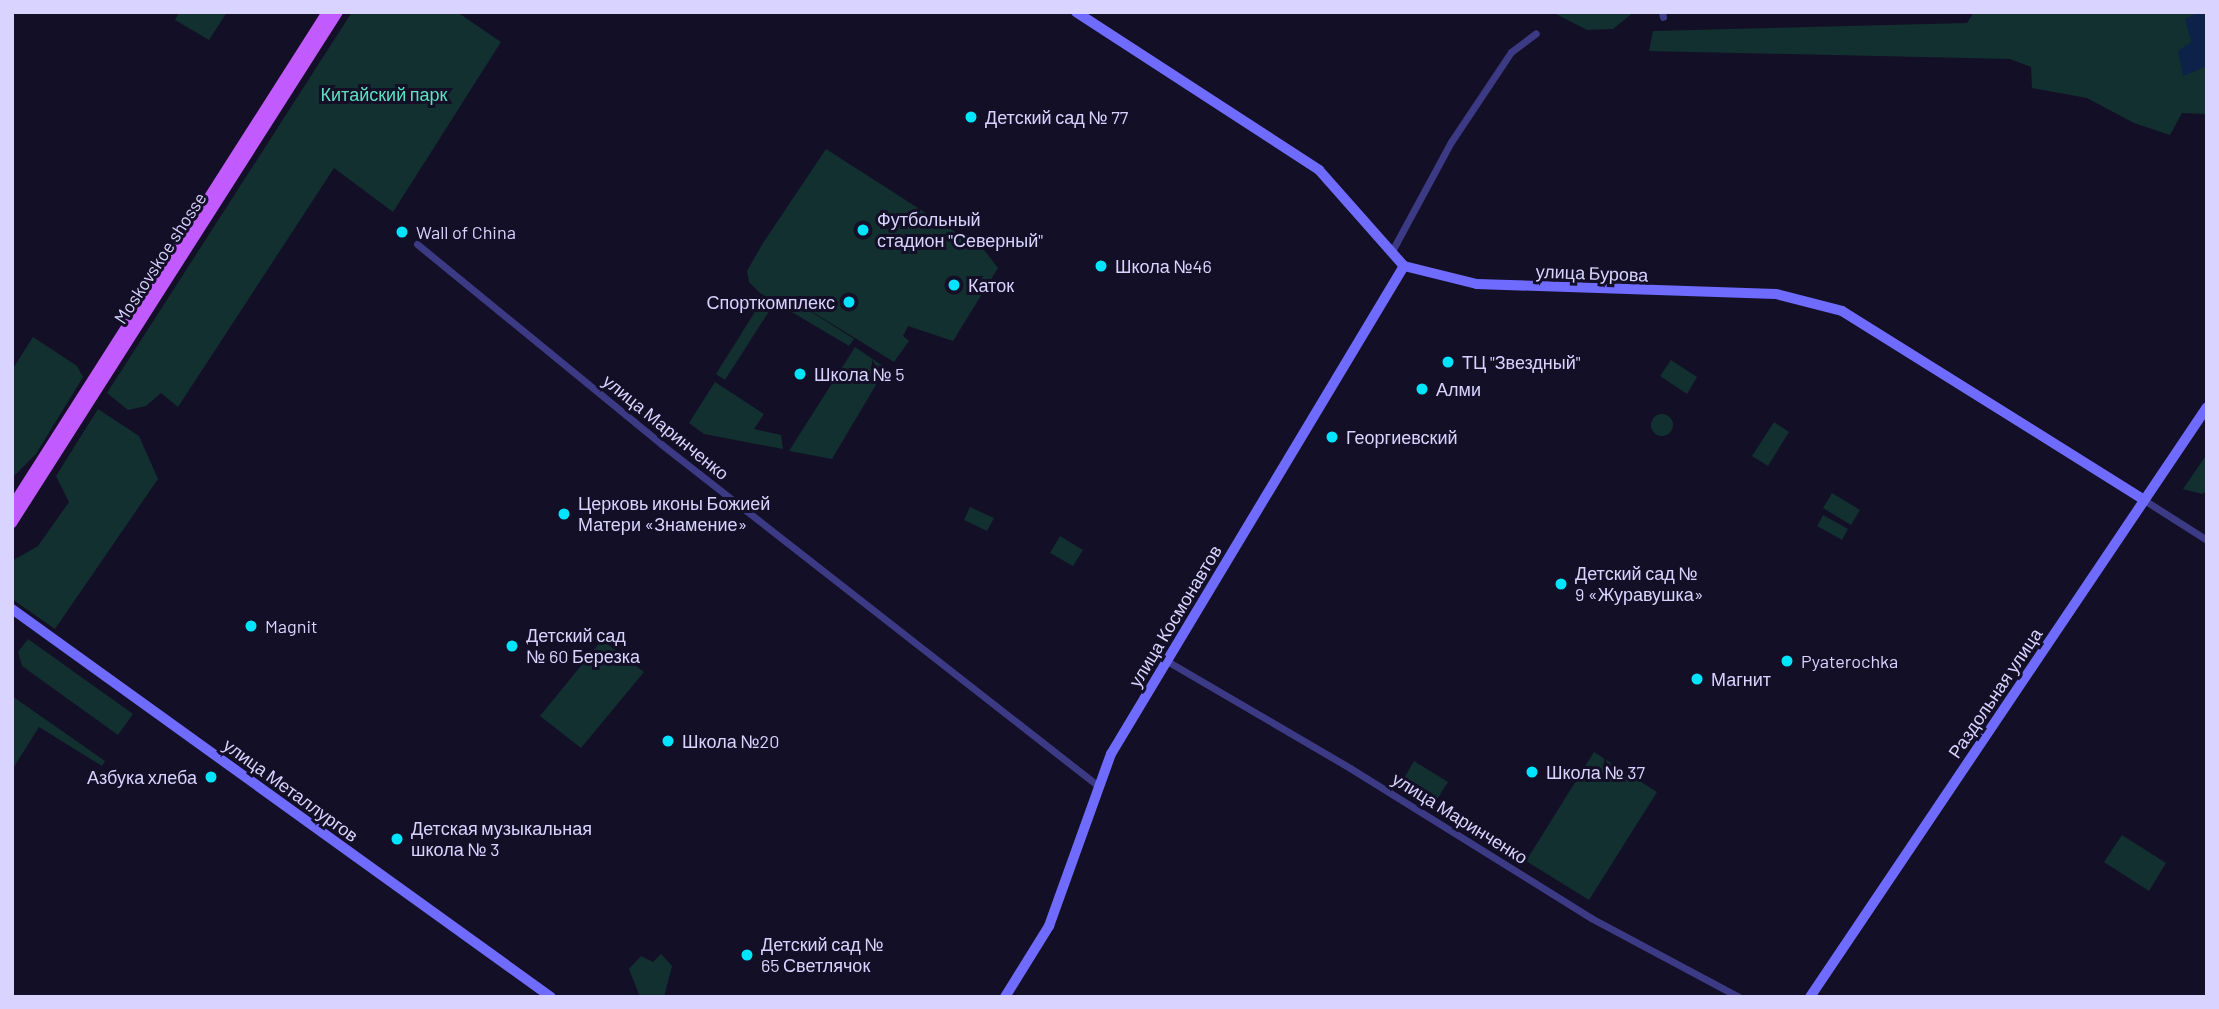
<!DOCTYPE html>
<meta charset="utf-8">
<style>
body{margin:0}
#map{position:relative;width:2219px;height:1009px;overflow:hidden;background:#130f26;font-family:Barlow,sans-serif}
div>[style]{position:absolute}
[style*='--x']{left:calc(var(--x)*1px);top:calc(var(--y)*1px);width:calc(var(--w)*1px);rotate:calc(var(--a)*1deg)}
.green>*{inset:0;background:#12302f}
.round{border-radius:50%}
.water>*{inset:0;background:#0c2248}
.minor>*{height:7px;margin:-3.5px;padding:0 3.5px;transform-origin:3.5px;border-radius:3.5px;background:#3d3a85}
.secondary>*{height:10px;margin:-5px;padding:0 5px;transform-origin:5px;border-radius:5px;background:#6f6bff}
.primary>*{height:10px;margin:-5px;padding:0 5px;transform-origin:5px;border-radius:5px;background:#c25bff}
.dots>*{width:19px;height:19px;translate:-50% -50%;box-sizing:border-box;border:4px solid #130f26;border-radius:50%}
span{translate:-50% -50%;white-space:nowrap;text-align:center;line-height:1.15;-webkit-text-stroke:6px #130f26;paint-order:stroke}
.park-label{font-size:18px;color:#5fe0c0}
.poi-label{font-size:18px;color:#d9d4ff}
.left{translate:0 -50%;text-align:left}
.right{translate:-100% -50%;text-align:right}
.street-label{font-size:18px;color:#d9d4ff}
.frame{position:absolute;inset:0;border:14px solid #d9d4ff;pointer-events:none}
</style>
<div id="map">
<div class="green">
<i style="clip-path:polygon(179px 12px,227px 12px,209px 40px,175px 20px)"></i>
<i style="clip-path:polygon(352px 12px,457px 12px,501px 42px,393px 212px,334px 168px,178px 407px,161px 393px,146px 406px,128px 410px,107px 393px)"></i>
<i style="clip-path:polygon(1552px 12px,1634px 12px,1613px 29px,1587px 30px)"></i>
<i style="clip-path:polygon(1974px 12px,2207px 12px,2207px 114px,2182px 113px,2170px 135px,2134px 123px,2087px 98px,2032px 88px,2031px 67px,2010px 59px,1649px 51px,1653px 31px,1967px 23px)"></i>
<i style="clip-path:polygon(826px 149px,985px 251px,998px 268px,953px 341px,908px 326px,903px 336px,909px 341px,894px 362px,780px 292px,854px 339px,849px 346px,760px 293px,749px 282px,747px 271px,763px 243px)"></i>
<i style="clip-path:polygon(763px 299px,773px 305px,725px 380px,716px 374px)"></i>
<i style="clip-path:polygon(33px 337px,77px 366px,83px 377px,36px 454px,12px 478px,12px 370px)"></i>
<i style="clip-path:polygon(855px 347px,886px 368px,832px 459px,789px 451px)"></i>
<i style="clip-path:polygon(1671px 360px,1697px 377px,1687px 394px,1660px 376px)"></i>
<i style="clip-path:polygon(715px 382px,764px 414px,754px 429px,781px 435px,783px 449px,704px 434px,689px 423px)"></i>
<i style="clip-path:polygon(98px 409px,139px 436px,158px 479px,55px 629px,12px 599px,12px 561px,38px 546px,69px 502px,56px 476px)"></i>
<i class="round" style="left:1651px;top:414px;width:22px;height:22px"></i>
<i style="clip-path:polygon(1774px 422px,1789px 432px,1768px 466px,1752px 456px)"></i>
<i style="clip-path:polygon(2207px 454px,2207px 491px,2202px 494px,2183px 489px)"></i>
<i style="clip-path:polygon(1832px 493px,1860px 510px,1851px 525px,1823px 508px)"></i>
<i style="clip-path:polygon(970px 507px,994px 518px,987px 531px,964px 520px)"></i>
<i style="clip-path:polygon(1823px 515px,1848px 529px,1842px 540px,1817px 526px)"></i>
<i style="clip-path:polygon(1060px 536px,1083px 550px,1073px 566px,1050px 553px)"></i>
<i style="clip-path:polygon(28px 639px,133px 714px,118px 735px,22px 666px,18px 652px)"></i>
<i style="clip-path:polygon(602px 640px,644px 672px,581px 748px,540px 716px)"></i>
<i style="clip-path:polygon(12px 696px,105px 761px,102px 766px,39px 727px,12px 770px)"></i>
<i style="clip-path:polygon(1594px 752px,1657px 792px,1589px 900px,1526px 861px)"></i>
<i style="clip-path:polygon(1414px 761px,1448px 782px,1436px 801px,1403px 780px)"></i>
<i style="clip-path:polygon(2122px 835px,2166px 863px,2149px 891px,2104px 862px)"></i>
<i style="clip-path:polygon(661px 954px,672px 966px,664px 997px,640px 997px,629px 969px,641px 956px,653px 962px)"></i>
</div>
<div class="water">
<i style="clip-path:polygon(2199px 12px,2207px 12px,2207px 66px,2183px 76px,2178px 51px,2191px 42px,2185px 19px)"></i>
</div>
<div class="minor">
<i style="--x:1662;--y:12;--w:5;--a:79"></i>
<i style="--x:417;--y:244;--w:315;--a:39.3"></i>
<i style="--x:661;--y:444;--w:554;--a:38.03"></i>
<i style="--x:1392;--y:251;--w:124;--a:-61.6"></i>
<i style="--x:1451;--y:142;--w:108;--a:-56.3"></i>
<i style="--x:1511;--y:52;--w:31;--a:-37"></i>
<i style="--x:2144;--y:500;--w:75;--a:32.4"></i>
<i style="--x:1167;--y:661;--w:212;--a:30.3"></i>
<i style="--x:1350;--y:768;--w:284;--a:31.9"></i>
<i style="--x:1591;--y:918;--w:168;--a:28.1"></i>
</div>
<div class="secondary">
<i style="--x:1076;--y:12;--w:290;--a:33"></i>
<i style="--x:1319;--y:170;--w:128;--a:48.5"></i>
<i style="--x:1404;--y:266;--w:75;--a:13.9"></i>
<i style="--x:1477;--y:284;--w:299;--a:1.9"></i>
<i style="--x:1776;--y:294;--w:68;--a:14.4"></i>
<i style="--x:1842;--y:311;--w:356;--a:32"></i>
<i style="--x:12;--y:609;--w:664;--a:35.75"></i>
<i style="--x:1005;--y:997;--w:84;--a:-58.2"></i>
<i style="--x:1049;--y:926;--w:183;--a:-70.2"></i>
<i style="--x:1111;--y:754;--w:569;--a:-59.02"></i>
<i style="--x:1810;--y:997;--w:711;--a:-56.06"></i>
</div>
<div class="primary">
<i style="--x:12;--y:506;--w:586;--a:-57.48"></i>
<i style="--x:12;--y:523;--w:606;--a:-57.46"></i>
</div>
<div class="dots">
<i style="left:971px;top:117px;background:#00e5ff"></i>
<i style="left:863px;top:230px;background:#00e5ff"></i>
<i style="left:402px;top:232px;background:#00e5ff"></i>
<i style="left:1101px;top:266px;background:#00e5ff"></i>
<i style="left:954px;top:285px;background:#00e5ff"></i>
<i style="left:849px;top:302px;background:#00e5ff"></i>
<i style="left:1448px;top:362px;background:#00e5ff"></i>
<i style="left:800px;top:374px;background:#00e5ff"></i>
<i style="left:1422px;top:389px;background:#00e5ff"></i>
<i style="left:1332px;top:437px;background:#00e5ff"></i>
<i style="left:564px;top:514px;background:#00e5ff"></i>
<i style="left:1561px;top:584px;background:#00e5ff"></i>
<i style="left:251px;top:626px;background:#00e5ff"></i>
<i style="left:512px;top:646px;background:#00e5ff"></i>
<i style="left:1787px;top:661px;background:#00e5ff"></i>
<i style="left:1697px;top:679px;background:#00e5ff"></i>
<i style="left:668px;top:741px;background:#00e5ff"></i>
<i style="left:1532px;top:772px;background:#00e5ff"></i>
<i style="left:211px;top:777px;background:#00e5ff"></i>
<i style="left:397px;top:839px;background:#00e5ff"></i>
<i style="left:747px;top:955px;background:#00e5ff"></i>
</div>
<div class="park-label">
<span style="left:384px;top:94px">Китайский парк</span>
</div>
<div class="poi-label">
<span class="left" style="left:985px;top:117px">Детский сад № 77</span>
<span class="left" style="left:877px;top:230px">Футбольный<br>стадион "Северный"</span>
<span class="left" style="left:416px;top:232px">Wall of China</span>
<span class="left" style="left:1115px;top:266px">Школа №46</span>
<span class="left" style="left:968px;top:285px">Каток</span>
<span class="right" style="left:835px;top:302px">Спорткомплекс</span>
<span class="left" style="left:1462px;top:362px">ТЦ "Звездный"</span>
<span class="left" style="left:814px;top:374px">Школа № 5</span>
<span class="left" style="left:1436px;top:389px">Алми</span>
<span class="left" style="left:1346px;top:437px">Георгиевский</span>
<span class="left" style="left:578px;top:514px">Церковь иконы Божией<br>Матери «Знамение»</span>
<span class="left" style="left:1575px;top:584px">Детский сад №<br>9 «Журавушка»</span>
<span class="left" style="left:265px;top:626px">Magnit</span>
<span class="left" style="left:526px;top:646px">Детский сад<br>№ 60 Березка</span>
<span class="left" style="left:1801px;top:661px">Pyaterochka</span>
<span class="left" style="left:1711px;top:679px">Магнит</span>
<span class="left" style="left:682px;top:741px">Школа №20</span>
<span class="left" style="left:1546px;top:772px">Школа № 37</span>
<span class="right" style="left:197px;top:777px">Азбука хлеба</span>
<span class="left" style="left:411px;top:839px">Детская музыкальная<br>школа № 3</span>
<span class="left" style="left:761px;top:955px">Детский сад №<br>65 Светлячок</span>
</div>
<div class="street-label">
<span style="left:160px;top:258px;rotate:-57deg">Moskovskoe shosse</span>
<span style="left:1592px;top:273px;rotate:2deg">улица Бурова</span>
<span style="left:666px;top:427px;rotate:39deg">улица Маринченко</span>
<span style="left:1175px;top:616px;rotate:-59deg">улица Космонавтов</span>
<span style="left:1995px;top:693px;rotate:-56deg">Раздольная улица</span>
<span style="left:291px;top:790px;rotate:36deg">улица Металлургов</span>
<span style="left:1460px;top:818px;rotate:32deg">улица Маринченко</span>
</div>
<div class="frame"></div>
</div>
